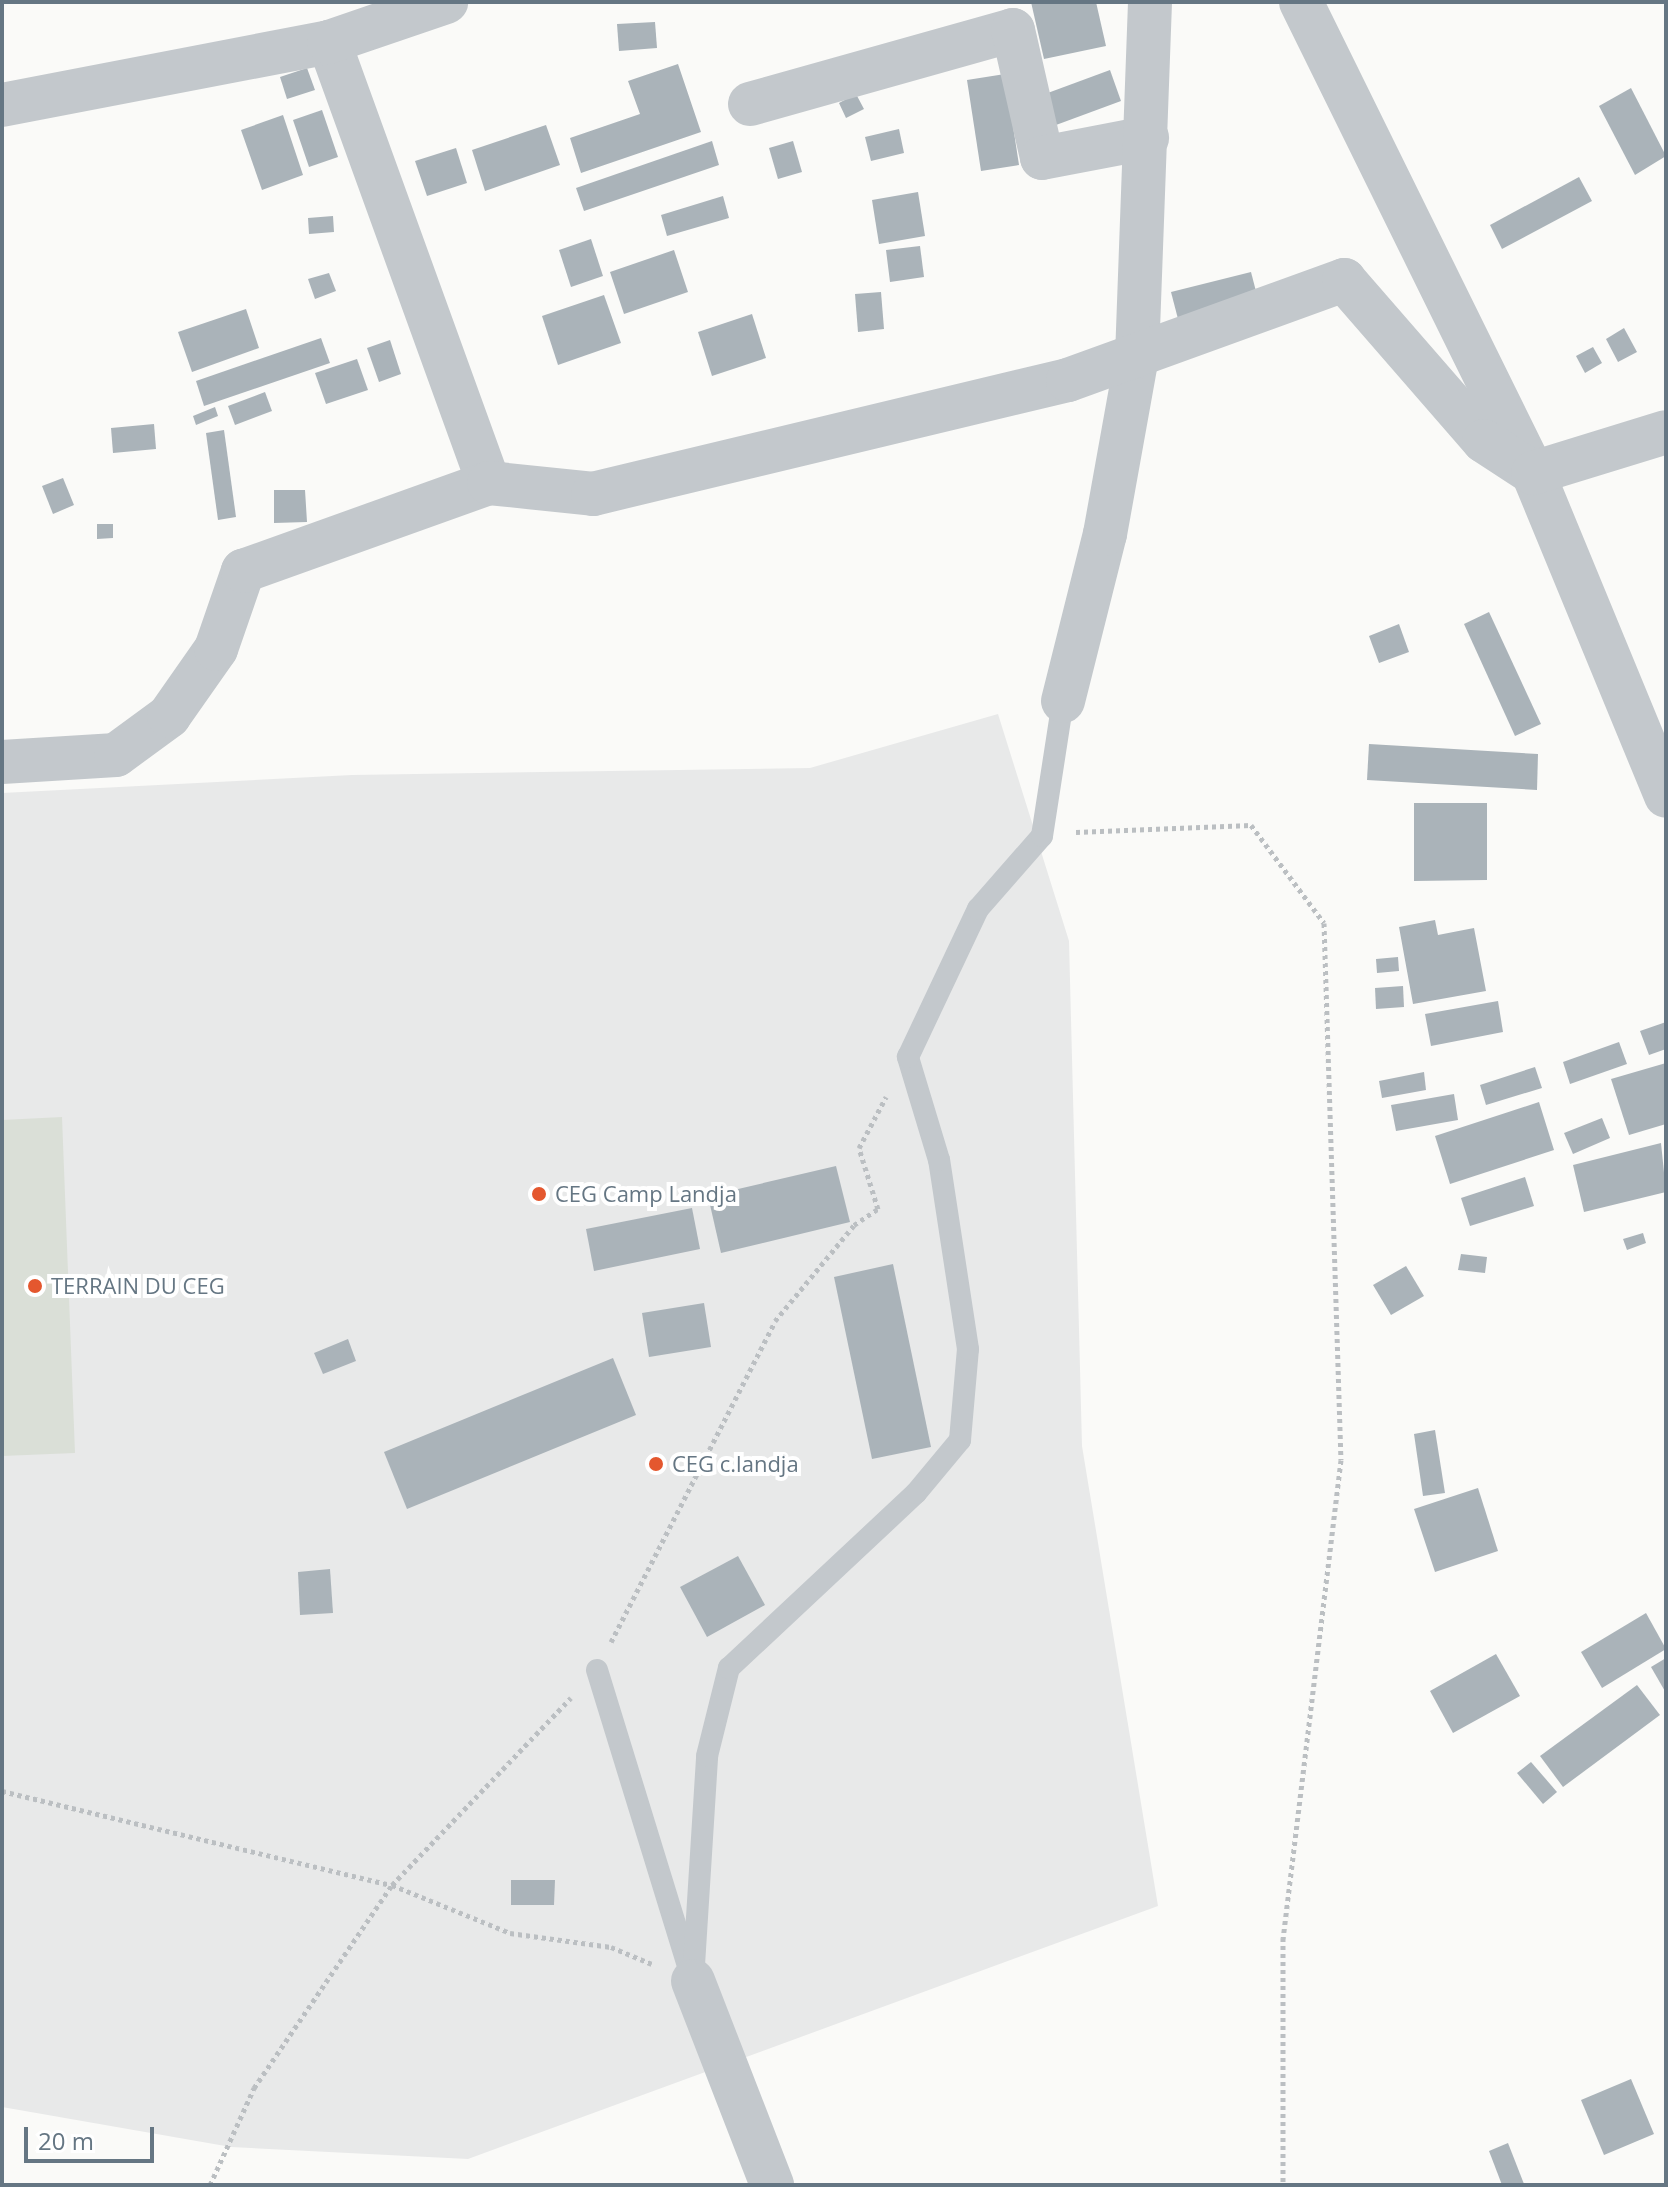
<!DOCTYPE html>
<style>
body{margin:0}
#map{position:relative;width:1668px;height:2187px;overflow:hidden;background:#fafaf8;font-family:"Open Sans",sans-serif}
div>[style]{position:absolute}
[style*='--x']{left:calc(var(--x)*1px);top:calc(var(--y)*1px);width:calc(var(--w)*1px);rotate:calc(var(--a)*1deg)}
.built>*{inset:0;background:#e8e9e9}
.green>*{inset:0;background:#dadfd7}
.building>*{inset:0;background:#aab3b9}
.path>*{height:5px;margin-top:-2.5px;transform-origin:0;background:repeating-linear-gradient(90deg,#bbbfc2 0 4px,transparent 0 8px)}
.lane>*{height:22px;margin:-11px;padding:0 11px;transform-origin:11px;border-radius:11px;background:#c3c8cc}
.street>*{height:44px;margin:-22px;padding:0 22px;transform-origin:22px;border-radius:22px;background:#c3c8cc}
.dots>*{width:22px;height:22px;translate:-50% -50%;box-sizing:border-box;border:4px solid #fff;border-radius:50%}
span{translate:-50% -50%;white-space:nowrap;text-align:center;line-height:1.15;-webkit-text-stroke:8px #fff;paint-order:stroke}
.poi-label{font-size:22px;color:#657683}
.left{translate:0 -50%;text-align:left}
.frame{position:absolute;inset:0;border:4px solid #657683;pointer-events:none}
.scale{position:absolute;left:24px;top:2127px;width:130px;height:36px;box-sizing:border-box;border:4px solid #657683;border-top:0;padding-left:10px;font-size:24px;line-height:28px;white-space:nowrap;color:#657683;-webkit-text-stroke:6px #fff;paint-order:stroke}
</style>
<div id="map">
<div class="built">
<i style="clip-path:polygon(998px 714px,1069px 941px,1082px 1446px,1158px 1906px,468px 2159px,231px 2147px,2px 2107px,2px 793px,352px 775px,810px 768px)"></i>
</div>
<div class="green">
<i style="clip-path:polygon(62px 1117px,75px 1453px,2px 1456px,2px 1120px)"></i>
</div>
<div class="building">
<i style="clip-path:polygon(1031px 2px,1096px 2px,1106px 46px,1044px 59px)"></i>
<i style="clip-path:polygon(655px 22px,657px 48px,619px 51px,617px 24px)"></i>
<i style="clip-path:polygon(678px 64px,701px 132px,581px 173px,570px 138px,640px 114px,628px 81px)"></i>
<i style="clip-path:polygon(307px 68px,315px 90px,287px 99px,280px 77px)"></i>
<i style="clip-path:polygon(1110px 70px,1121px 101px,1056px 125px,1045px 94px)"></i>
<i style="clip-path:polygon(1005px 74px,1019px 165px,981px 171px,967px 80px)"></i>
<i style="clip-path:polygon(1631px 88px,1666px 156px,1635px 175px,1599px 106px)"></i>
<i style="clip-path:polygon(856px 94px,864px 109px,846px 118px,839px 103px)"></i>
<i style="clip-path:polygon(322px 110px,338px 157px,309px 167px,293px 120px)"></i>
<i style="clip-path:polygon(283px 115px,303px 175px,262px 190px,241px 130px)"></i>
<i style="clip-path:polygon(546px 125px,560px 165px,485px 191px,472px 150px)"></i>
<i style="clip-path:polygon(899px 129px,904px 153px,871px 161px,865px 137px)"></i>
<i style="clip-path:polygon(712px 141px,719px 165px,584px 211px,576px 188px)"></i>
<i style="clip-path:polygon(793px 141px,802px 172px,778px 179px,769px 148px)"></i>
<i style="clip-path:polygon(456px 148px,467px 183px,427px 196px,415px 161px)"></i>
<i style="clip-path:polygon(1579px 177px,1592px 201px,1502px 249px,1490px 225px)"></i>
<i style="clip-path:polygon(918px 192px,925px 236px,879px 244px,872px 200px)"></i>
<i style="clip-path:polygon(723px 196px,729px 218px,667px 236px,661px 215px)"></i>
<i style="clip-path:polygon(333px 216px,334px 232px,309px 234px,308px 218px)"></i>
<i style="clip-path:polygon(591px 239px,603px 276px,571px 287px,559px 250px)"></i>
<i style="clip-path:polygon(920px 246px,924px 277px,890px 282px,886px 250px)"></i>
<i style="clip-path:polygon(674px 250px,688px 292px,624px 314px,610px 272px)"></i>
<i style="clip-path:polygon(1251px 272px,1258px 299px,1178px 319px,1171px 292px)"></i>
<i style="clip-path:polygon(329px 273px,336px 291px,315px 299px,308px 279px)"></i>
<i style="clip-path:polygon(881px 292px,884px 329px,858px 332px,855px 294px)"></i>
<i style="clip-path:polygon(604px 295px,621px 343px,558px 365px,542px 316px)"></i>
<i style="clip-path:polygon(246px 309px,259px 348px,192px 372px,178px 332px)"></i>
<i style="clip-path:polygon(752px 314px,766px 358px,712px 376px,698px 332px)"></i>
<i style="clip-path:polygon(1624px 328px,1637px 352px,1618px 362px,1606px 339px)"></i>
<i style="clip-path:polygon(321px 338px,330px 363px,204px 406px,196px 381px)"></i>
<i style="clip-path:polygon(390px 340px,401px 374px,379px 382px,367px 348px)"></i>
<i style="clip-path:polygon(1593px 347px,1602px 363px,1585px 373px,1576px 356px)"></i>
<i style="clip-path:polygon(357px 359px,368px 390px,326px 404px,315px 373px)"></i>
<i style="clip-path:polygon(265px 392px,272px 411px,235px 425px,228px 406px)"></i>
<i style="clip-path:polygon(215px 407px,218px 416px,196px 425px,193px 416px)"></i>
<i style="clip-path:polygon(154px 424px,156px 449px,113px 453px,111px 428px)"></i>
<i style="clip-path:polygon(224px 430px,236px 517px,218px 520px,206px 433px)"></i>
<i style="clip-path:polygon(63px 478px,74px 505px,53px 514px,42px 486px)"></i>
<i style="clip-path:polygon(274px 490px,305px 490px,307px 522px,274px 523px)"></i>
<i style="clip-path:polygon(97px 524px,113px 524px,113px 538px,97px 539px)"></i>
<i style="clip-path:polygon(1489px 612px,1541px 724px,1515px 736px,1464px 624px)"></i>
<i style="clip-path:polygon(1399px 624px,1409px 652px,1379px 663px,1369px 636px)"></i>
<i style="clip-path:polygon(1369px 744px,1538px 754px,1537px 790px,1367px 780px)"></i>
<i style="clip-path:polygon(1414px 803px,1487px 803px,1487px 880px,1414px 881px)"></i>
<i style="clip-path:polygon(1435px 920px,1438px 935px,1474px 928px,1486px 991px,1413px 1004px,1399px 927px)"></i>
<i style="clip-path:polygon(1398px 957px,1399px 971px,1377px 973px,1376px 959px)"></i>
<i style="clip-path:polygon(1403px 986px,1404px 1007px,1376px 1009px,1375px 988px)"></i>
<i style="clip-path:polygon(1498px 1001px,1503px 1032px,1431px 1046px,1425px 1014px)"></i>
<i style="clip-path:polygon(1666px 1022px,1666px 1049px,1649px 1055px,1640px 1031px)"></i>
<i style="clip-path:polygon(1619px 1042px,1627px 1064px,1570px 1084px,1563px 1062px)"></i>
<i style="clip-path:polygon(1666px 1063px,1666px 1124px,1629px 1135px,1611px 1079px)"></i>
<i style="clip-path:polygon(1535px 1067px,1542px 1088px,1486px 1105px,1480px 1085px)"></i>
<i style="clip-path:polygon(1424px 1072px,1426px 1090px,1382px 1098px,1379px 1081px)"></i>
<i style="clip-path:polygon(1454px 1094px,1458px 1120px,1396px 1131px,1391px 1105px)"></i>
<i style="clip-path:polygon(1539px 1102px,1554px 1150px,1450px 1184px,1435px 1136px)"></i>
<i style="clip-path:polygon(1602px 1118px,1610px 1138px,1573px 1154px,1564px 1133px)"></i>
<i style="clip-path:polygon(1661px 1143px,1666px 1192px,1584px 1212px,1573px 1165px)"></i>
<i style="clip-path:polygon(836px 1166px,850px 1222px,721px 1253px,708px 1196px)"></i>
<i style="clip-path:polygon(1525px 1177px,1534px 1206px,1470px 1226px,1461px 1198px)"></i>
<i style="clip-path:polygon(692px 1208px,700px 1249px,594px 1271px,586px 1229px)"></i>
<i style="clip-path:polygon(1643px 1233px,1646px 1243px,1627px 1250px,1623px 1239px)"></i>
<i style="clip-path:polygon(1461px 1254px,1487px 1257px,1485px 1273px,1458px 1270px)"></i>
<i style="clip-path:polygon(893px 1264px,931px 1447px,872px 1459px,834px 1277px)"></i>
<i style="clip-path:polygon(1406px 1266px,1424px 1296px,1391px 1315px,1373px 1285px)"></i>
<i style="clip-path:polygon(704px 1303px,711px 1347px,649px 1357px,642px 1313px)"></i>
<i style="clip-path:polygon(348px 1339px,356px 1361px,323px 1374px,314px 1353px)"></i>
<i style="clip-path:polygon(613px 1358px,636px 1415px,407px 1509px,384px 1452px)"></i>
<i style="clip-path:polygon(1435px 1430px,1445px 1493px,1423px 1496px,1414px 1434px)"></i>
<i style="clip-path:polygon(1478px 1488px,1498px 1551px,1435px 1572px,1414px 1509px)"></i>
<i style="clip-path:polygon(738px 1556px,765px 1605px,707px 1637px,680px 1587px)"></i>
<i style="clip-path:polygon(330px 1569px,333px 1613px,300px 1615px,298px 1572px)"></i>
<i style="clip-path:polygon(1646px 1613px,1666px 1649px,1602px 1688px,1581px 1652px)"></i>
<i style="clip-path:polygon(1496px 1654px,1520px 1696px,1453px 1733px,1430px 1691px)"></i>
<i style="clip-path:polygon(1666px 1658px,1666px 1693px,1651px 1667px)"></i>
<i style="clip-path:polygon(1637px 1685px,1660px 1715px,1563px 1787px,1540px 1756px)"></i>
<i style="clip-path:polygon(1531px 1762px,1557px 1792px,1543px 1804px,1517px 1773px)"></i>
<i style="clip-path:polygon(511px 1880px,555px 1880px,554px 1905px,511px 1905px)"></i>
<i style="clip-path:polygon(1631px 2079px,1654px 2134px,1604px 2155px,1581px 2100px)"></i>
<i style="clip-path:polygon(1508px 2143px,1524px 2184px,1520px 2185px,1502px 2185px,1489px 2151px)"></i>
</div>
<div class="path">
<i style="--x:1076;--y:832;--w:175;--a:-2.3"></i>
<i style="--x:1251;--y:825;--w:122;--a:53.3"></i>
<i style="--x:1324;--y:923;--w:537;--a:88.19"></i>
<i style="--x:1341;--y:1460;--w:482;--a:96.9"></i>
<i style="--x:1283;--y:1938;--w:247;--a:90"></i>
<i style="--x:611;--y:1642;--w:360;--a:-62.9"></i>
<i style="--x:775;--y:1321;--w:124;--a:-50.5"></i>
<i style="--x:854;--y:1225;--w:29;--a:-34"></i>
<i style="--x:878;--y:1209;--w:64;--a:-107.3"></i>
<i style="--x:859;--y:1148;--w:58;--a:-62.1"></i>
<i style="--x:2;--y:1791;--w:401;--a:13.6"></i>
<i style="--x:392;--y:1885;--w:127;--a:22.1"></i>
<i style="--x:510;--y:1933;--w:102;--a:7.9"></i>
<i style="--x:611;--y:1947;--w:44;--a:22.5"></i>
<i style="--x:210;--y:2185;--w:107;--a:-65.6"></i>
<i style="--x:254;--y:2088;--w:245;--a:-55.8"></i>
<i style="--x:392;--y:1885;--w:259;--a:-46.3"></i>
</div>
<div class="lane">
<i style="--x:597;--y:1670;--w:313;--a:72.9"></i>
<i style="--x:693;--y:1981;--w:225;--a:-86.4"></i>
<i style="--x:707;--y:1756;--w:91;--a:-76"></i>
<i style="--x:729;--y:1668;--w:256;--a:-43.1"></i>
<i style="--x:916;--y:1493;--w:69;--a:-50.3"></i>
<i style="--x:960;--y:1440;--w:91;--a:-85"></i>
<i style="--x:968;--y:1349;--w:191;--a:-98.7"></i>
<i style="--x:939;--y:1160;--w:108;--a:-106.8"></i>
<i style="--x:908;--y:1057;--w:164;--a:-64.7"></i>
<i style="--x:978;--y:909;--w:97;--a:-48.8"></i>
<i style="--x:1042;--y:836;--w:137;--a:-81.2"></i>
</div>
<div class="street">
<i style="--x:1301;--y:2;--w:525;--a:63.78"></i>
<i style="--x:1533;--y:473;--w:349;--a:67.6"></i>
<i style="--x:329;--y:42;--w:469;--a:70.1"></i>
<i style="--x:750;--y:104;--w:273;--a:-15.7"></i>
<i style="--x:1013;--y:30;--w:131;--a:77.2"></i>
<i style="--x:1042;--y:158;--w:107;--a:-10.8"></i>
<i style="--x:2;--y:105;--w:333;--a:-10.9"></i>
<i style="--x:329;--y:42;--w:124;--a:-18.9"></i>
<i style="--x:1063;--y:701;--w:172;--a:-75.9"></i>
<i style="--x:1105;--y:534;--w:180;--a:-79.8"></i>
<i style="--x:1137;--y:357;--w:355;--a:-87.9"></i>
<i style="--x:2;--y:762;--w:114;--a:-3.5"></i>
<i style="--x:116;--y:755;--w:66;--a:-36.3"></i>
<i style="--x:169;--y:716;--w:82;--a:-55"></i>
<i style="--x:216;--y:649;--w:83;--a:-70.9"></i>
<i style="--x:243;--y:571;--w:261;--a:-19.7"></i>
<i style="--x:489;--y:483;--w:105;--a:6"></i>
<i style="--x:593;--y:494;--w:488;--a:-13.5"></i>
<i style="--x:1068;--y:380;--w:294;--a:-19.9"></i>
<i style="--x:1344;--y:280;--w:213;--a:49"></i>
<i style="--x:1484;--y:441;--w:59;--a:33.1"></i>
<i style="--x:1533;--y:473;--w:139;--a:-17.1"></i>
<i style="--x:693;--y:1981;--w:219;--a:68.8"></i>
</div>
<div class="dots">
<i style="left:539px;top:1194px;background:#e4572e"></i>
<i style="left:35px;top:1286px;background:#e4572e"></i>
<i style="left:656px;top:1464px;background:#e4572e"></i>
</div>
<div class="poi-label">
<span class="left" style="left:555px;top:1194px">CEG Camp Landja</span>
<span class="left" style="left:51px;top:1286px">TERRAIN DU CEG</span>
<span class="left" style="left:672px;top:1464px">CEG c.landja</span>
</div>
<div class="frame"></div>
<div class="scale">20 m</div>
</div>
